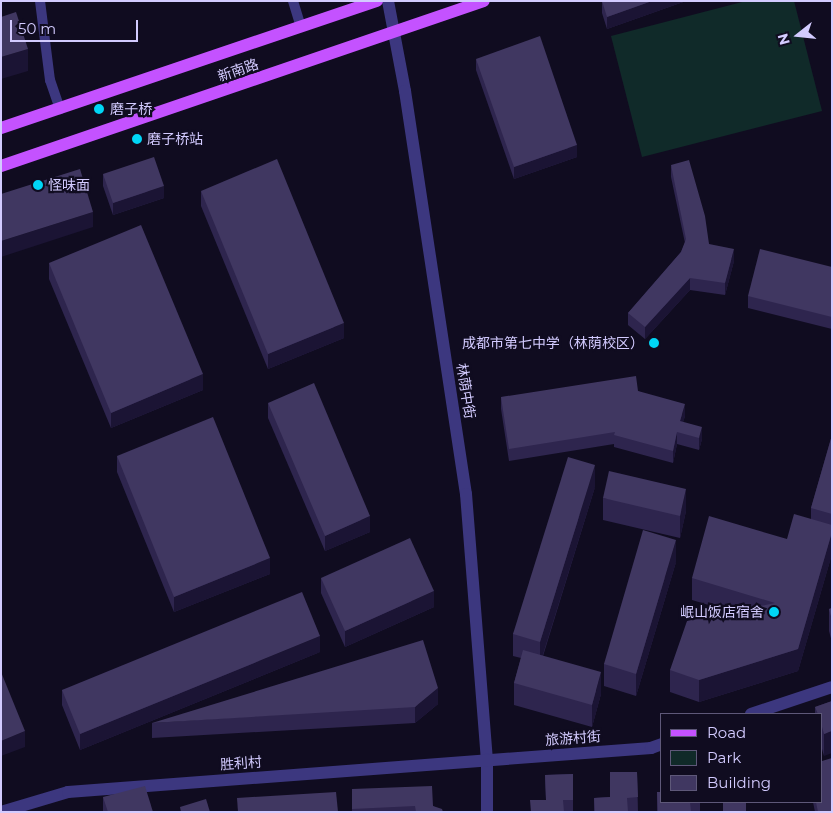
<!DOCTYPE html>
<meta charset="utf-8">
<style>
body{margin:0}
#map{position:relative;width:833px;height:813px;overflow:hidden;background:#100c20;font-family:Montserrat,"Noto Sans SC",sans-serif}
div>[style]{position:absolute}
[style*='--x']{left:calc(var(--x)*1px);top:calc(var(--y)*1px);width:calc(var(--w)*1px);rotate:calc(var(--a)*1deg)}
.green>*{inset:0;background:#102a29}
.service>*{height:10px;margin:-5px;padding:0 5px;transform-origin:5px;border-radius:5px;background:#3c377f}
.tertiary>*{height:12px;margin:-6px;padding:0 6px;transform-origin:6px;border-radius:6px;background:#3c377f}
.primary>*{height:12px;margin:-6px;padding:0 6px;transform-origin:6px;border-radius:6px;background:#c452ff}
.wall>*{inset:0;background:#2e254e}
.shaded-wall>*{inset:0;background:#1b1434}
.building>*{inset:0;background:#403761}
.dots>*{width:14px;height:14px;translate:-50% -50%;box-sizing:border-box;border:2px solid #100c20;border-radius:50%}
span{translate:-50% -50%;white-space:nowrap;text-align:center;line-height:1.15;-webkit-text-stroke:4.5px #100c20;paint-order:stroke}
.street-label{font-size:14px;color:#d3cbff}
.poi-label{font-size:14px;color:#d3cbff}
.left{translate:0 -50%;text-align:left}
.right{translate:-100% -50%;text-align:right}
.frame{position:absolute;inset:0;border:2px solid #d3cbff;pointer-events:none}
.legend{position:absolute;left:660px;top:713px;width:162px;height:90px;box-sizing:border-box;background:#100c20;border:1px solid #5e5879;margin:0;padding:6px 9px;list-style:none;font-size:15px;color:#d3cbff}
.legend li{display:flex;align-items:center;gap:10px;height:25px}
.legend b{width:25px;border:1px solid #5e5879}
.north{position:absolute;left:773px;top:10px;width:50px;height:50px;-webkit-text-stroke:4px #100c20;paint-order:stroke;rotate:254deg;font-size:14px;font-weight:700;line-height:20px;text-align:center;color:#d3cbff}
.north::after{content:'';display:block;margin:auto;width:18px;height:22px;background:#d3cbff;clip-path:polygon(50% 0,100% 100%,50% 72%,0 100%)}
.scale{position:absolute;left:10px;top:20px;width:128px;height:22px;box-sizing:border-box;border:2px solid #d3cbff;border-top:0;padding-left:6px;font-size:15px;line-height:18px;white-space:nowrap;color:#d3cbff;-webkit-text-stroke:4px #100c20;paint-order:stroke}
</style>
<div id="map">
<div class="green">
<i style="clip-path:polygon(746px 1px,794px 1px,822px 111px,642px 157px,611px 36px)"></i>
</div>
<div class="service">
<i style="--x:40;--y:1;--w:80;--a:82.8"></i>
<i style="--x:50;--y:80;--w:31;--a:71"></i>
<i style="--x:293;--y:1;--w:27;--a:73"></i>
</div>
<div class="tertiary">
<i style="--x:388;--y:1;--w:92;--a:79.3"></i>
<i style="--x:405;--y:91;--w:408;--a:81.4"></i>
<i style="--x:466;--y:494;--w:266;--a:85.5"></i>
<i style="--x:487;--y:759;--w:53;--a:90"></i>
<i style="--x:751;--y:714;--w:85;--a:-18.4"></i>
<i style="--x:1;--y:812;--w:70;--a:-16.6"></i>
<i style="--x:68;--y:792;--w:585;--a:-4.32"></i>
<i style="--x:651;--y:748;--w:12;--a:-20"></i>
</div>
<div class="primary">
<i style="--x:1;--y:128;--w:397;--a:-18.7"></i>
<i style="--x:1;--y:166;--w:510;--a:-18.86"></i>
</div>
<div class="wall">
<i style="clip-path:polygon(602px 1px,686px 1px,607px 29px,602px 13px)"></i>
<i style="clip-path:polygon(476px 59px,577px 157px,514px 179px,476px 70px)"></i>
<i style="clip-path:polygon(671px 165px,709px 244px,734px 261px,725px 295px,690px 290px,645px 339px,628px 325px,628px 313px,681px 252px,685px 243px,671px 177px)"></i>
<i style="clip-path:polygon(103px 174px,164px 198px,113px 215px,103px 186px)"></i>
<i style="clip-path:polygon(201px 191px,344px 338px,268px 369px,201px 206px)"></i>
<i style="clip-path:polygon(49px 263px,203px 390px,111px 428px,49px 279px)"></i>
<i style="clip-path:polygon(832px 267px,832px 329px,748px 308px,748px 296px)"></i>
<i style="clip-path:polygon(638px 391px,685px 416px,683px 422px,702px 439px,699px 450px,677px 444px,673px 463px,614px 447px,614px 444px,509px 461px,501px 409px,501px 397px)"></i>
<i style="clip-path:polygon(268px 403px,370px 532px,325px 551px,268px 418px)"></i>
<i style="clip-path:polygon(832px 435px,832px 554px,798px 671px,699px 702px,670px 692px,670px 670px,732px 612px,692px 600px,692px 578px,787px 539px,811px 519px,811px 508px)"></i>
<i style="clip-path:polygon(117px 456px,270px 574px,174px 612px,117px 472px)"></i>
<i style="clip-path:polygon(595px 487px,543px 656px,601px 694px,592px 727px,514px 705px,514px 683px,521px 658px,513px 656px,513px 634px)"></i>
<i style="clip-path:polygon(603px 498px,686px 511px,680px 538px,603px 520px)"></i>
<i style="clip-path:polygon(676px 562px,636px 696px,604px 686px,604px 664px)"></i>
<i style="clip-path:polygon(321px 578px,434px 607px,345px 647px,321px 593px)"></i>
<i style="clip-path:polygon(832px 608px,832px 642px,829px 631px,829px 609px)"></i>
<i style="clip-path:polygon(320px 652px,80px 750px,62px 705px,62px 690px)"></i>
<i style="clip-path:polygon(832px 701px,824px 756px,822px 749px,822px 714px,815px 714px,815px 707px)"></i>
<i style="clip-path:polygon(438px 704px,415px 723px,152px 738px,152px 723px)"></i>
<i style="clip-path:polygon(610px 772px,637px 772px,638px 812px,594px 812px,594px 798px,610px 797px)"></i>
<i style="clip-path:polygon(573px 774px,573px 812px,530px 812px,546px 800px,545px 775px)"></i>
<i style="clip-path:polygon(352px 789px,433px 806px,443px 812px,352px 812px)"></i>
<i style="clip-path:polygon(657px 792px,662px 802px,700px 802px,700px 812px,657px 812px)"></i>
<i style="clip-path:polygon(103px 797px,153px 812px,103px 812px)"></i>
<i style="clip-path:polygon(813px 802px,822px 802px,832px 812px,815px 812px)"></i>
</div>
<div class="shaded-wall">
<i style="clip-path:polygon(652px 1px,686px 1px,607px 29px,607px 17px)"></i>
<i style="clip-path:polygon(28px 49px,28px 71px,1px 79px,1px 57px)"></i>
<i style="clip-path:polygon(577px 145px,577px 157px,514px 179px,514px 167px)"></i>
<i style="clip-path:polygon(164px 186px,164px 198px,113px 215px,113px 203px)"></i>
<i style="clip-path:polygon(93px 212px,93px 227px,1px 257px,1px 241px)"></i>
<i style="clip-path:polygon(734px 249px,734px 261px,725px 295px,725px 283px)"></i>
<i style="clip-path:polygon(690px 278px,690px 290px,645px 339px,645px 327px)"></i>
<i style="clip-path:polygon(344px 323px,344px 338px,268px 369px,268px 354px)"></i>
<i style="clip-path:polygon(203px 374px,203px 390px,111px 428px,111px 413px)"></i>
<i style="clip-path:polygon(685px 404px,685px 416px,680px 433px,680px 421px)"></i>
<i style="clip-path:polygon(702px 427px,702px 439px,699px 450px,699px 438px)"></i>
<i style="clip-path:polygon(677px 432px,677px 444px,673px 463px,673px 451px)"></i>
<i style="clip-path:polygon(595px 465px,595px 487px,540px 664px,540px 642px)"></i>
<i style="clip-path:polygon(686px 489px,686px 511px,680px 538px,680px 516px)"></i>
<i style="clip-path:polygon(370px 516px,370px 532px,325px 551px,325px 536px)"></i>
<i style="clip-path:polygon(832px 532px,832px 554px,798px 671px,699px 702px,699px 680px,798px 649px)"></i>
<i style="clip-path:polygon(676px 540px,676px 562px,636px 696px,636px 674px)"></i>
<i style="clip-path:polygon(270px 558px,270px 574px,174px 612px,174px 597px)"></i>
<i style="clip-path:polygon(434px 591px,434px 607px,345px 647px,345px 631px)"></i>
<i style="clip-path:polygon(320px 636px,320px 652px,80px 750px,80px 734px)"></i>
<i style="clip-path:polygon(601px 672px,601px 694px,592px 727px,592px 705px)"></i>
<i style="clip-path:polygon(438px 688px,438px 704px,415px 723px,415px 707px)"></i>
<i style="clip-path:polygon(25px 731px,25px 747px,1px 756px,1px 741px)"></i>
<i style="clip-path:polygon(832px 731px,832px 753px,824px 756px,824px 734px)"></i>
</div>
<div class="building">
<i style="clip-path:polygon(602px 1px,652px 1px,607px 17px)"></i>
<i style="clip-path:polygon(16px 12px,28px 49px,1px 57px,1px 17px)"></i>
<i style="clip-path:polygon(540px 36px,577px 145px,514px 167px,476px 59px)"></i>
<i style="clip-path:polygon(154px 157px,164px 186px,113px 203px,103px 174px)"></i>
<i style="clip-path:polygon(277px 159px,344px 323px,268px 354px,201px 191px)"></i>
<i style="clip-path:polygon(689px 160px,705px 216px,709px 244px,734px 249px,725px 283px,690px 278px,645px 327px,628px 313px,681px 252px,686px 239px,671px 165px)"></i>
<i style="clip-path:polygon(80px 169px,93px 212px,1px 241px,1px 194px)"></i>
<i style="clip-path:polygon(141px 225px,203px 374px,111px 413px,49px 263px)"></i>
<i style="clip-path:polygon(760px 249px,832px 267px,832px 317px,748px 296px)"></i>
<i style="clip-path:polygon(636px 376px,638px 391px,685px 404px,680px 421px,702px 427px,699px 438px,677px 432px,673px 451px,614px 435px,615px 432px,509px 449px,501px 397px)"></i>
<i style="clip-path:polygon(314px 383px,370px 516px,325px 536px,268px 403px)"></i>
<i style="clip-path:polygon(213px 417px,270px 558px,174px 597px,117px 456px)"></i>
<i style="clip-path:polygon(832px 435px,832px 514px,811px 508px)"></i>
<i style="clip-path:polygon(568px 457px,595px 465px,540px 642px,513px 634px)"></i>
<i style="clip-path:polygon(609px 471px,686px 489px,680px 516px,603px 498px)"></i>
<i style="clip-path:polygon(794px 514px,832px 525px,832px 532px,798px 649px,699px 680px,670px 670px,687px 621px,775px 603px,692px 578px,709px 516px,787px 539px)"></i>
<i style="clip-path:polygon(643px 530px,676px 540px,636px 674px,604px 664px)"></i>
<i style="clip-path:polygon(410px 538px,434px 591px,345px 631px,321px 578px)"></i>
<i style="clip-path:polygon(302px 592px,320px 636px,80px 734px,62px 690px)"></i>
<i style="clip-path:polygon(832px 608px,832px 620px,829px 609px)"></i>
<i style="clip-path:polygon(423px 640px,438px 688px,415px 707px,152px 723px)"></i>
<i style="clip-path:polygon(523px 650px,601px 672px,592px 705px,514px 683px)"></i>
<i style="clip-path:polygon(1px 672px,25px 731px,1px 741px)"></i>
<i style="clip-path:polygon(832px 701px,832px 731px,824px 734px,822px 727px,822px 714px,818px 714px,815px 707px)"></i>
<i style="clip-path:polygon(832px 758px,832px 812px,818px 812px,816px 802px,822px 802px,822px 761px)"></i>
<i style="clip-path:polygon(610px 772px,637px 772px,638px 797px,627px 798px,628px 812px,595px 812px,594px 798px,610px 797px)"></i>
<i style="clip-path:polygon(573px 774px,573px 800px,563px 800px,564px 812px,531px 812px,530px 800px,546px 800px,545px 775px)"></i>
<i style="clip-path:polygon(145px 786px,153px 812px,108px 812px,103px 797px)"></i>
<i style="clip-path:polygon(432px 786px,433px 806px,442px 809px,443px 812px,416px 812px,415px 806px,352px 809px,352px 789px)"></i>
<i style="clip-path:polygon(336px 792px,338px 812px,238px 812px,237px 798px)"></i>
<i style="clip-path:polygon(657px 792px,662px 792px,662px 802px,690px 802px,691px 812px,658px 812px)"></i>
<i style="clip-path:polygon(206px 799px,210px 812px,181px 812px,180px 807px)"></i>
<i style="clip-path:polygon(723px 802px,746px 802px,746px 812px,723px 812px)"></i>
</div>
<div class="dots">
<i style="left:99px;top:109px;background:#00d6f6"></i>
<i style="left:137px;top:139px;background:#00d6f6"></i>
<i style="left:38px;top:185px;background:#00d6f6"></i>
<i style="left:654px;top:343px;background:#00d6f6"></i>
<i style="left:774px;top:612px;background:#00d6f6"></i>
</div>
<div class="street-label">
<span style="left:238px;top:70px;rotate:-19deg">新南路</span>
<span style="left:466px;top:391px;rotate:81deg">林荫中街</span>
<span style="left:573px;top:738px;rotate:-4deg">旅游村街</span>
<span style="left:241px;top:763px;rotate:-4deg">胜利村</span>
</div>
<div class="poi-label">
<span class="left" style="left:110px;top:109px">磨子桥</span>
<span class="left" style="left:147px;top:139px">磨子桥站</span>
<span class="left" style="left:48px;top:185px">怪味面</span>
<span class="right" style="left:644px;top:343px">成都市第七中学（林荫校区）</span>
<span class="right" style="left:764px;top:612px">岷山饭店宿舍</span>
</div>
<div class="frame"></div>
<ul class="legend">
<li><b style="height:6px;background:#c452ff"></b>Road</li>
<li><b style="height:14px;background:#102a29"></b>Park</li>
<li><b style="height:14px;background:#403761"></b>Building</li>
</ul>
<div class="north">N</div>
<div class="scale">50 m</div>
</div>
